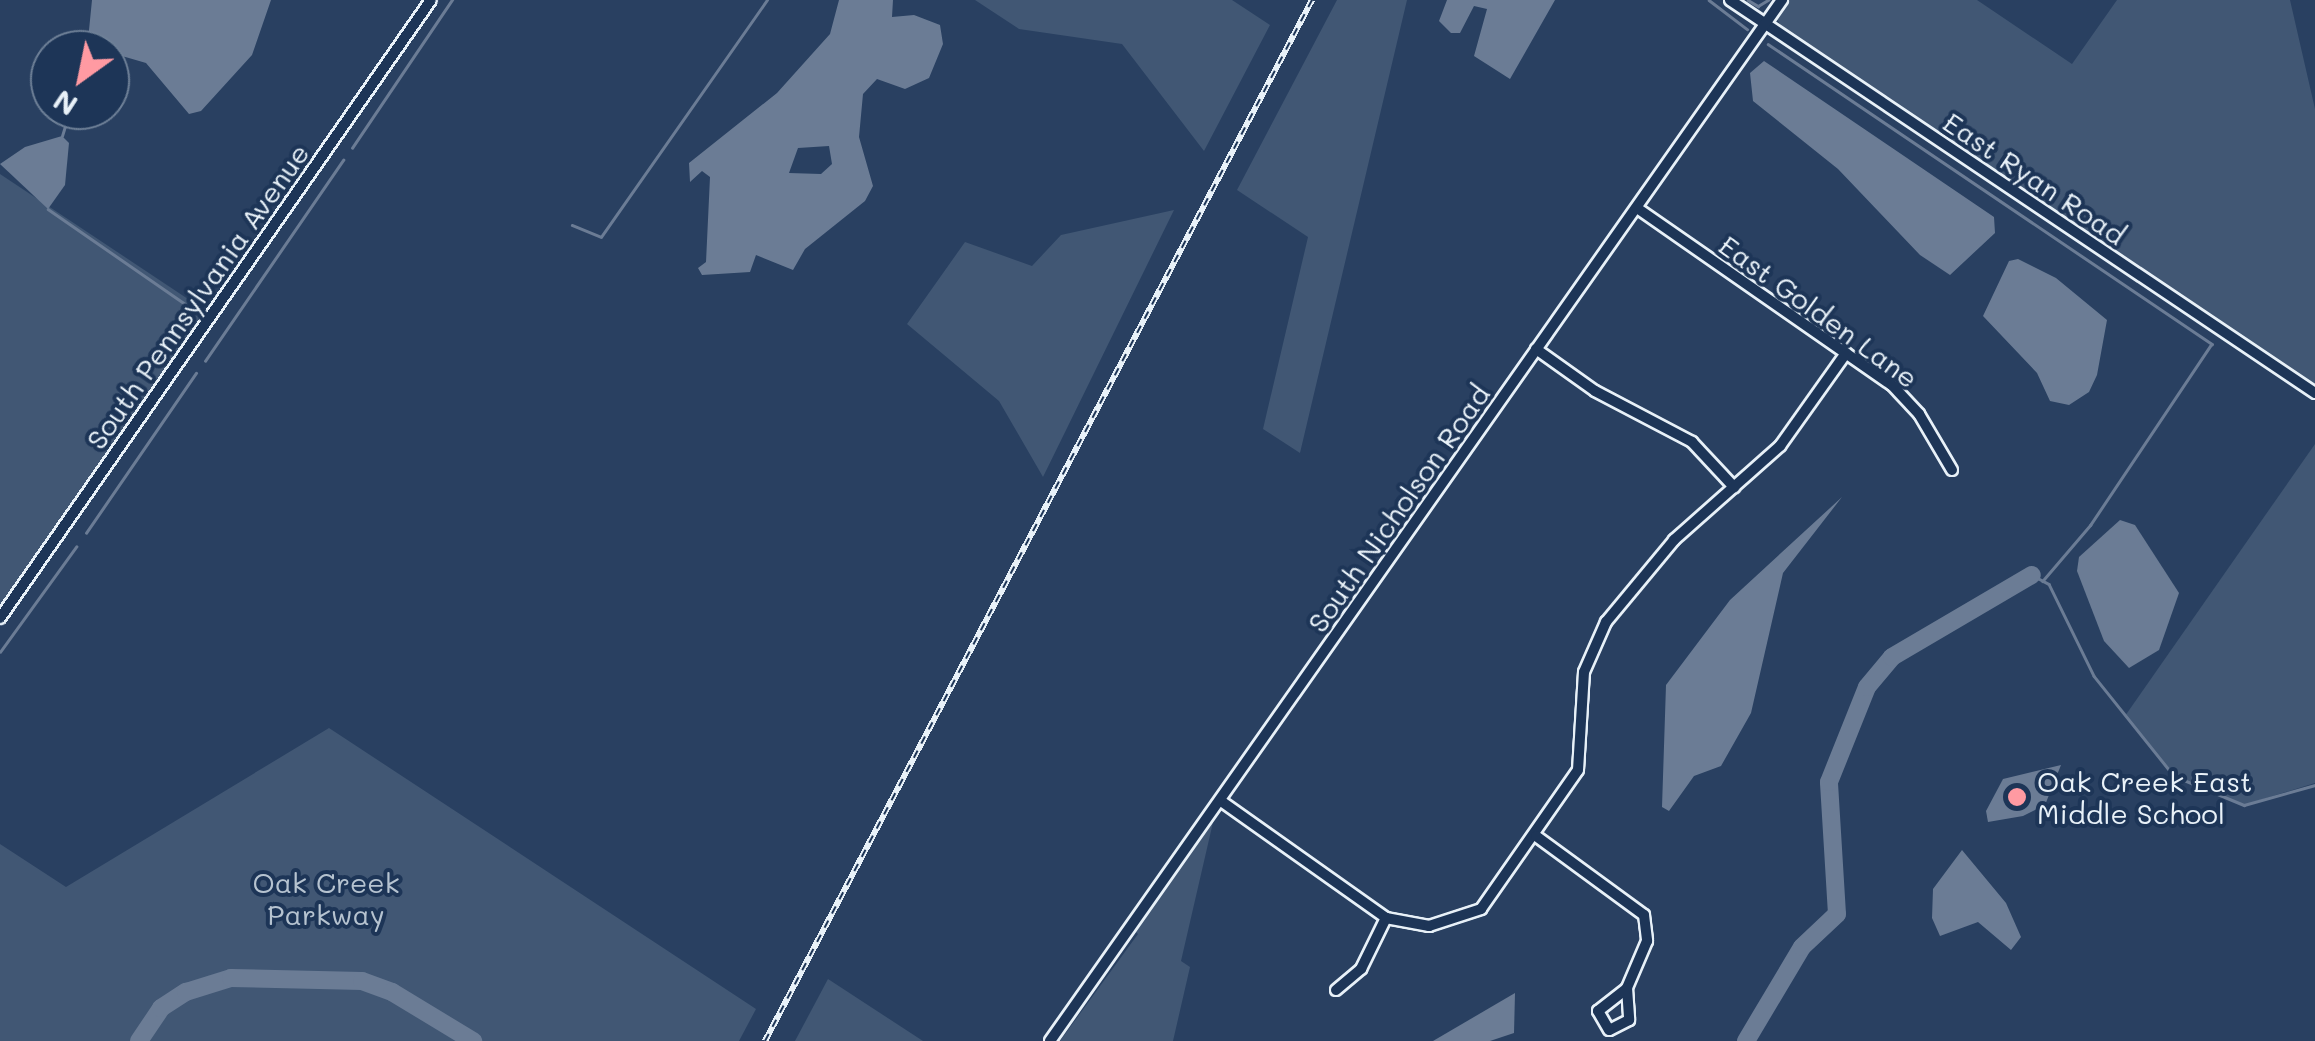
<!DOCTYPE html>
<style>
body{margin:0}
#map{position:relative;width:2315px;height:1041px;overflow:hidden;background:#294061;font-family:Mali,sans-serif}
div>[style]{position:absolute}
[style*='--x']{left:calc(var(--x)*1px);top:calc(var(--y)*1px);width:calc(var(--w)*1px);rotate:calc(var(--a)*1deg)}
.green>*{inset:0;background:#415774}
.water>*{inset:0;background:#6b7c95}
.stream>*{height:2.5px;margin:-1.25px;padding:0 1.25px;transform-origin:1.25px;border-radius:1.25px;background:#6b7c95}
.river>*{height:18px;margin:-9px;padding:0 9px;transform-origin:9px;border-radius:9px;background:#6b7c95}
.roads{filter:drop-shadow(2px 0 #e8f1f8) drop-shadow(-2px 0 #e8f1f8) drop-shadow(0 2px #e8f1f8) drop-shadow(0 -2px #e8f1f8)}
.minor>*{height:10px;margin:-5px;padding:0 5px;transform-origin:5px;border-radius:5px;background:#1d3557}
.rail>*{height:6px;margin-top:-3px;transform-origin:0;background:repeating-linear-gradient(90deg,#1d3557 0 8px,#e8f1f8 0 16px);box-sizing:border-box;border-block:2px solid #e8f1f8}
.dots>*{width:28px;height:28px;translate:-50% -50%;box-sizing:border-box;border:5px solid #1d3557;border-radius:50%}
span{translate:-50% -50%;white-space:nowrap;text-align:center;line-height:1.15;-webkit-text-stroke:8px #1d3557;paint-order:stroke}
.street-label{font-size:28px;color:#e8f1f8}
.poi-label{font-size:28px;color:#e8f1f8}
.left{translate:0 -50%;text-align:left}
.park-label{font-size:28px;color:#b6c3d0}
.north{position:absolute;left:30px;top:30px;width:100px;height:100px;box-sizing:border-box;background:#1d3557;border:2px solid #6e8097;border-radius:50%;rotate:213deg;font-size:28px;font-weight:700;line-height:40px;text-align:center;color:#e8f1f8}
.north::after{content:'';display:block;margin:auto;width:35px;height:45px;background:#ff9aa2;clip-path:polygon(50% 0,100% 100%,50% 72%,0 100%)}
</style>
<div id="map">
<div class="green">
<i style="clip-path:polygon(975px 0,1232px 0,1270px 25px,1204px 151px,1122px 44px,1019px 29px)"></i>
<i style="clip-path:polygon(1337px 0,1407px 0,1300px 453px,1263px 429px,1308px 237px,1237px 190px)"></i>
<i style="clip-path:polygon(1787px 0,1977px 0,2072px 64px,2117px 0,2290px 0,2315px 109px,2315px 388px,1783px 30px,1777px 19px)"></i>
<i style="clip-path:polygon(0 174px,206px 311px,0 608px)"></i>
<i style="clip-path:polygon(1174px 210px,1043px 477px,999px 401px,907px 324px,965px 242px,1032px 266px,1061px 235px)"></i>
<i style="clip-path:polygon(2315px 444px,2315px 783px,2244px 805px,2175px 777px,2125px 716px)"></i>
<i style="clip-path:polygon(329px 728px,756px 1009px,739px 1041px,0 1041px,0 844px,66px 887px)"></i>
<i style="clip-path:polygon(1209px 814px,1214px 818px,1181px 961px,1190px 967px,1173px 1041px,1060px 1041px,1138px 934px,1130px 927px)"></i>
<i style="clip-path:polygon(828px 979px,923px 1041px,795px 1041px)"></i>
</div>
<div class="water">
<i style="clip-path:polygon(92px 0,271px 0,252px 55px,201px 111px,189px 114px,146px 63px,98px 49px,88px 40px)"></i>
<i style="clip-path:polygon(evenodd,839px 0,893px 0,892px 17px,914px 15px,940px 25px,943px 44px,929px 78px,905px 89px,877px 79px,863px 94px,859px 137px,873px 186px,865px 201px,805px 249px,793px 270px,756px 255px,750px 272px,702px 275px,698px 268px,706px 262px,710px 177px,702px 171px,690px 182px,689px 163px,777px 93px,830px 34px,839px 0,829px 146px,832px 164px,821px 174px,789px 173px,798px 148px,829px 146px)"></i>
<i style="clip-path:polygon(1447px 0,1555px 0,1510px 79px,1474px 56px,1487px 9px,1474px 6px,1460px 33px,1451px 33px,1439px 21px)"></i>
<i style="clip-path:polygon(1764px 61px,1994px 217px,1995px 233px,1950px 275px,1920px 255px,1838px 169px,1753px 101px,1750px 73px)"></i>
<i style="clip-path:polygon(62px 136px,69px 143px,65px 185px,48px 209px,0 164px,25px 147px)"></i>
<i style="clip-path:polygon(2018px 259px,2056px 278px,2107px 320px,2097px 375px,2089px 392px,2069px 405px,2050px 401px,2037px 373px,1983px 316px,2009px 261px)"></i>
<i style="clip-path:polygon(1842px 497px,1783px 573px,1751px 713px,1721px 766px,1694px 776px,1669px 811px,1662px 807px,1666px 685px,1730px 600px)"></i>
<i style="clip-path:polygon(2120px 520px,2135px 525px,2179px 593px,2159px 650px,2129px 668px,2104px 641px,2077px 571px,2079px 557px)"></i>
<i style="clip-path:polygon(2061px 765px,2045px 805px,2023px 816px,1988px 822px,1986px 811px,2003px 779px)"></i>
<i style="clip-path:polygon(1962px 850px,2006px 903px,2021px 937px,2011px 950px,1978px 922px,1940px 936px,1932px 918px,1933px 889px)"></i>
<i style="clip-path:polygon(1515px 993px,1514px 1033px,1490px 1041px,1433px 1041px)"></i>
</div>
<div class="stream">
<i style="--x:1709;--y:0;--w:48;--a:37.3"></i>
<i style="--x:1748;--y:0;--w:12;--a:31"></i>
<i style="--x:1758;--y:6;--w:12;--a:-31"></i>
<i style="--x:1768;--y:44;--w:536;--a:34.05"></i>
<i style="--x:2212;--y:344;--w:218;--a:123.8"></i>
<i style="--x:2091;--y:525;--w:74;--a:130.6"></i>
<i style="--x:62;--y:136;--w:14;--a:-73"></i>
<i style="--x:352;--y:148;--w:179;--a:-56"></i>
<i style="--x:48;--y:209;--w:181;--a:34.7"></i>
<i style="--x:572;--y:225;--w:31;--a:22"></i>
<i style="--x:601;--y:237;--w:289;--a:-55"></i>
<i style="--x:205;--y:361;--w:244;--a:-55.5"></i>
<i style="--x:86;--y:533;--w:194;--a:-55.5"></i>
<i style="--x:2032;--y:575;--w:19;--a:28"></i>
<i style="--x:2049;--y:584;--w:102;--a:63.9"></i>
<i style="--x:2094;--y:676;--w:128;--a:51.3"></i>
<i style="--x:2174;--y:776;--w:76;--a:22.5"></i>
<i style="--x:2244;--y:805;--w:74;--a:-15.7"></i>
<i style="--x:0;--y:652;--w:130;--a:-54.1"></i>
</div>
<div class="river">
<i style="--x:139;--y:1041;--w:40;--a:-56"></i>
<i style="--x:161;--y:1008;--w:30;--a:-33"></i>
<i style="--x:186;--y:992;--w:47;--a:-17.3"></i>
<i style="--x:231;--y:978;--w:131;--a:1.3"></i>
<i style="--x:362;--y:981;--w:32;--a:20"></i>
<i style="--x:392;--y:992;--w:95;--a:31.2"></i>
<i style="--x:1746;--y:1041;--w:109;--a:-59.2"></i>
<i style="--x:1802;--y:947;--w:48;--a:-43.3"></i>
<i style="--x:1837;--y:914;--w:132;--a:-93.5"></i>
<i style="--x:1829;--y:782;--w:102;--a:-68.2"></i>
<i style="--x:1867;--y:687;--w:39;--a:-50"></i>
<i style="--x:1892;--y:657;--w:162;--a:-30.4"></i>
</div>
<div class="roads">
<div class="minor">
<i style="--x:1730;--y:0;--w:705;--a:33.89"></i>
<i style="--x:1637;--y:208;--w:310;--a:34.8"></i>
<i style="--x:1892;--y:385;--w:40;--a:47"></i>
<i style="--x:1919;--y:414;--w:65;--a:59.5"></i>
<i style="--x:1536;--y:349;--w:72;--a:35.4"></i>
<i style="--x:1595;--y:391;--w:110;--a:27.7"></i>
<i style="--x:1692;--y:442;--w:62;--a:47"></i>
<i style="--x:0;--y:618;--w:753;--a:-55.11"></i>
<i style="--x:1221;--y:801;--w:202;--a:35.3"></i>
<i style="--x:1386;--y:918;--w:44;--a:10.5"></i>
<i style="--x:1429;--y:926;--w:55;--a:-18.1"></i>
<i style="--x:1481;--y:909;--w:169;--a:-55.1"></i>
<i style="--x:1578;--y:770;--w:98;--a:-86.5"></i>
<i style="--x:1584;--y:672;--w:55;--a:-66.3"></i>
<i style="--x:1606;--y:622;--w:107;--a:-50.3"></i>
<i style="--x:1674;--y:540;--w:142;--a:-41.6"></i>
<i style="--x:1780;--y:446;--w:114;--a:-54.6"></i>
<i style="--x:1536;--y:836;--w:134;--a:36.2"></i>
<i style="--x:1644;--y:915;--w:26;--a:83"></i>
<i style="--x:1647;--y:941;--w:51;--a:113.1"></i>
<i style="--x:1627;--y:988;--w:32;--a:86"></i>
<i style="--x:1629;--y:1020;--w:22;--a:153"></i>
<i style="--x:1609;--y:1030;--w:22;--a:-120"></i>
<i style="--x:1598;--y:1011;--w:37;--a:-38"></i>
<i style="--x:1336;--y:990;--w:33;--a:-40"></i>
<i style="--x:1361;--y:969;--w:57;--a:-63.9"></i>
<i style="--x:1050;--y:1041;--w:1273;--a:-54.89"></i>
</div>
</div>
<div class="rail">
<i style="--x:765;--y:1041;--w:1176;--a:-62.28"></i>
</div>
<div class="dots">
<i style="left:2017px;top:797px;background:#ff9aa2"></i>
</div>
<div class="street-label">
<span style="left:2035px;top:178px;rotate:34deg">East Ryan Road</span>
<span style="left:197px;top:296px;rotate:-55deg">South Pennsylvania Avenue</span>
<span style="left:1819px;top:311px;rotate:36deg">East Golden Lane</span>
<span style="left:1398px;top:508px;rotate:-55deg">South Nicholson Road</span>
</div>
<div class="poi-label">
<span class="left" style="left:2037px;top:797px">Oak Creek East<br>Middle School</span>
</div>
<div class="park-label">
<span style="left:326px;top:898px">Oak Creek<br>Parkway</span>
</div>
<div class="north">N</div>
</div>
